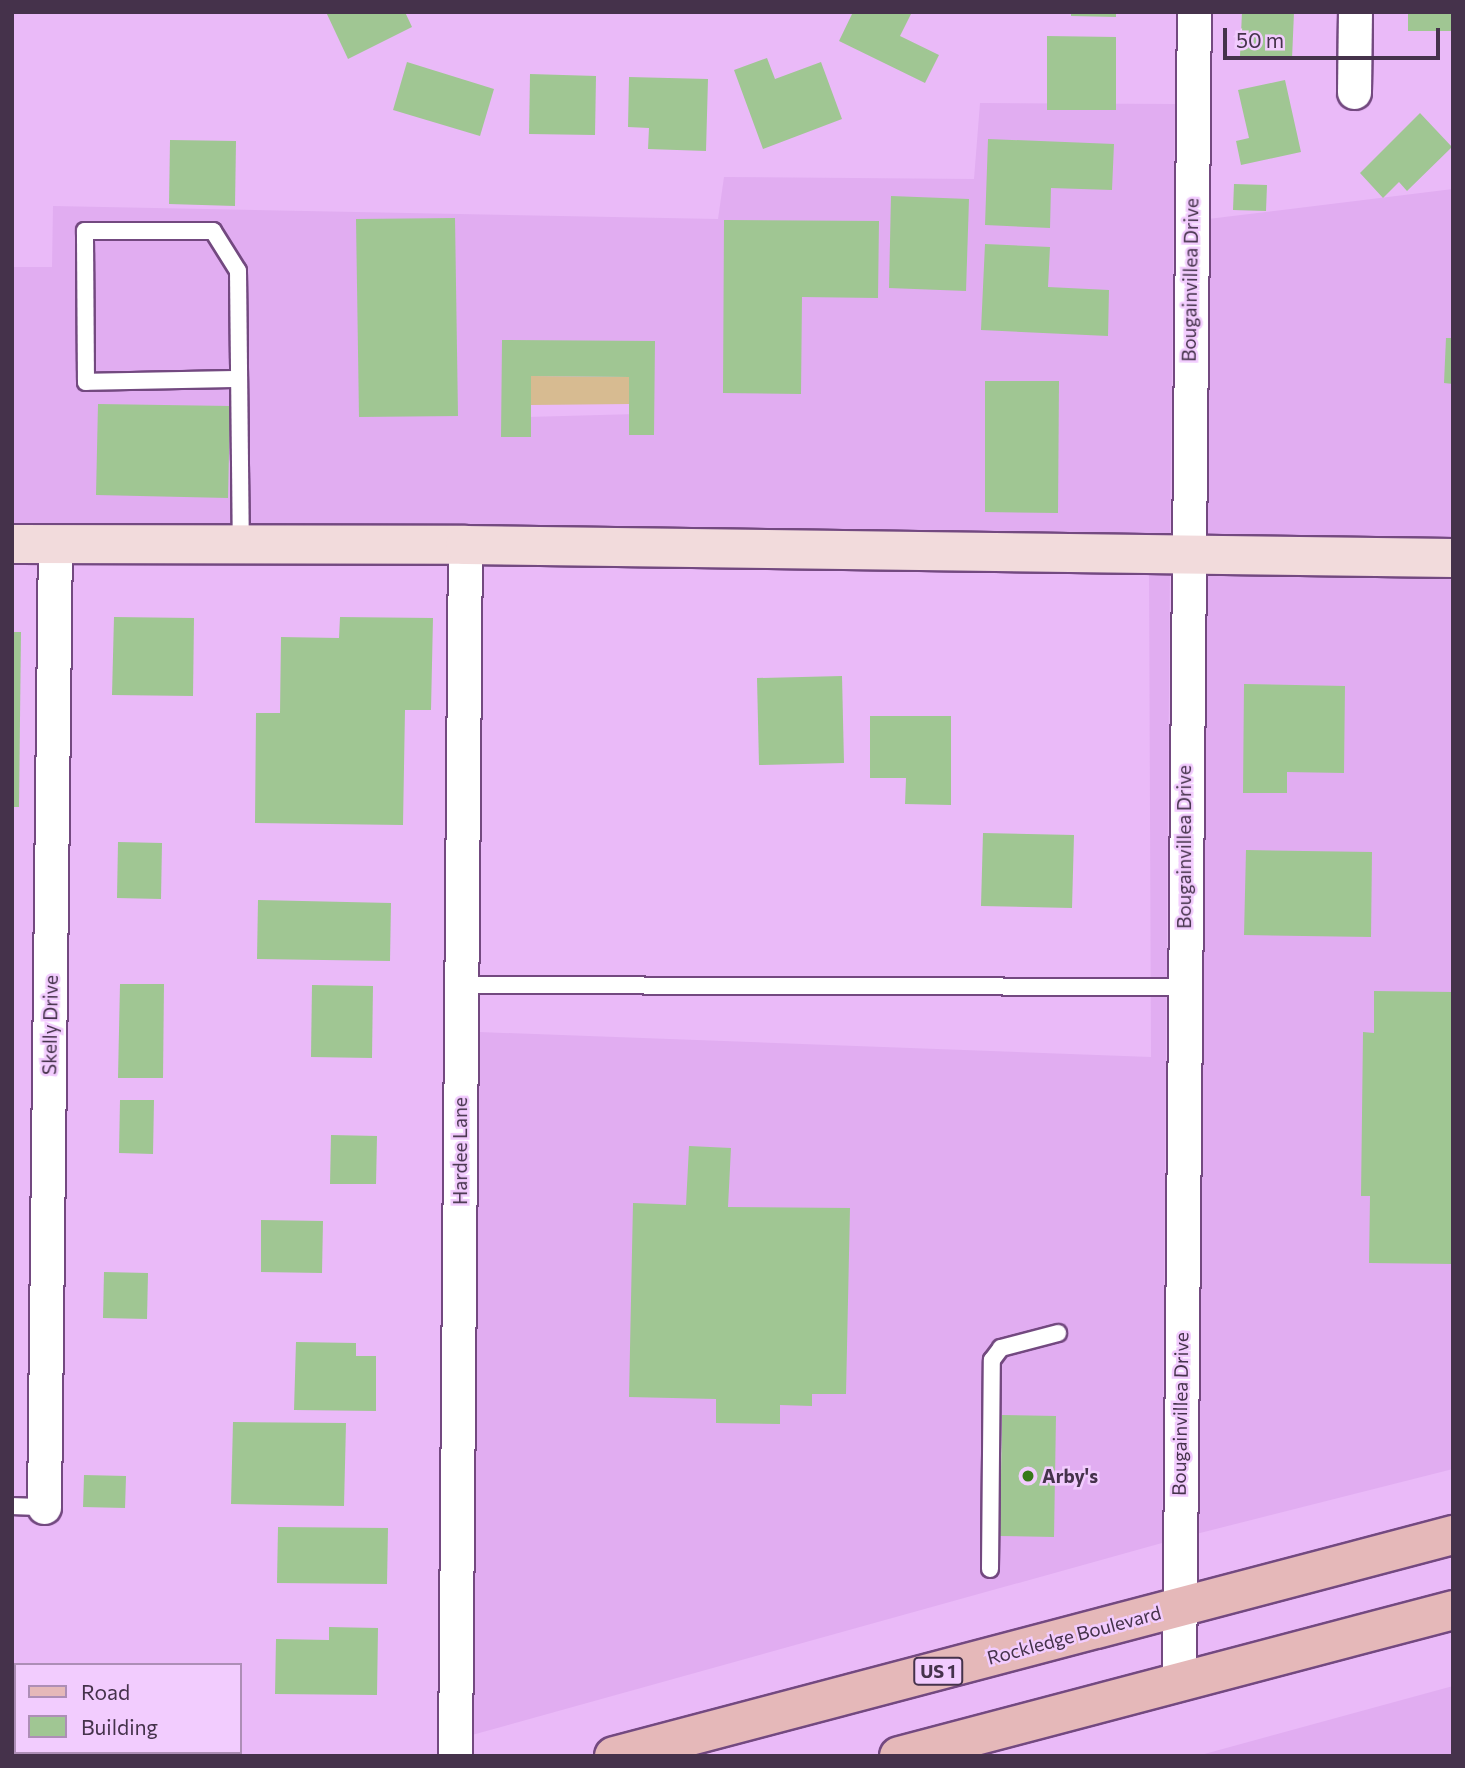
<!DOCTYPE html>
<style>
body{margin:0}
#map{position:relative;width:1465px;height:1768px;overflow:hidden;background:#eabaf8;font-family:Commissioner,sans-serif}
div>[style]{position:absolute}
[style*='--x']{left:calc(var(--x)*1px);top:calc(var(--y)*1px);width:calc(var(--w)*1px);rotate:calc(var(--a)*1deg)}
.built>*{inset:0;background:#e1adf1}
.green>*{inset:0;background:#d7bb91}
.building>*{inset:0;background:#a0c693}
.roads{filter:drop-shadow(2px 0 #734980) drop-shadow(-2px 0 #734980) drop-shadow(0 2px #734980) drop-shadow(0 -2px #734980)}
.lane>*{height:16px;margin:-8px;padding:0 8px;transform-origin:8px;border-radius:8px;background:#fff}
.street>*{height:33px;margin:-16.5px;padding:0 16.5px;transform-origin:16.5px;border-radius:16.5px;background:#fff}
.secondary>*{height:38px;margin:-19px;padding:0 19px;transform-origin:19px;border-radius:19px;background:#f2dbdc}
.primary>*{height:38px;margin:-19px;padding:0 19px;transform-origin:19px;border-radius:19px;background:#e5b8b9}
.dots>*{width:19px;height:19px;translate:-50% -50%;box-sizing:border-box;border:4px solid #f2ccfe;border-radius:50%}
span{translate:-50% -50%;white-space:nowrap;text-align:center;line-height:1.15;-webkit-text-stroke:5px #f2ccfe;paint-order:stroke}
.shield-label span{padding:2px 5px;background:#f2ccfe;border:2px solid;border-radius:5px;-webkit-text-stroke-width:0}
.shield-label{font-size:18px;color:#45324b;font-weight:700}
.street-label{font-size:19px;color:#45324b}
.poi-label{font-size:19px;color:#45324b;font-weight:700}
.left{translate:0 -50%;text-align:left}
.frame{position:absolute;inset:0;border:14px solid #45324b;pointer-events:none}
.legend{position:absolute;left:14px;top:1663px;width:228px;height:91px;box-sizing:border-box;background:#f2ccfe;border:2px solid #ad8eb6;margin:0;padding:9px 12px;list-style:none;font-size:21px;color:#45324b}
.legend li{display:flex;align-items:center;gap:14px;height:35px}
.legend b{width:35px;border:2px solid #ad8eb6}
.scale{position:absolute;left:1223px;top:28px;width:217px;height:32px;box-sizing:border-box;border:4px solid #45324b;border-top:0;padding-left:9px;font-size:21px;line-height:24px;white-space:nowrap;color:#45324b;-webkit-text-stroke:5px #f2ccfe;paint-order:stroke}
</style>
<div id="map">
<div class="built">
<i style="clip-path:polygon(evenodd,980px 103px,1175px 104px,1170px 541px,12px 528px,12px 267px,52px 267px,53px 206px,718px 219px,724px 177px,974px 179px,980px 103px,532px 364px,643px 377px,637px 414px,527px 417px,532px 364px)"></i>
<i style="clip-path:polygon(1453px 189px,1453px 543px,1204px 541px,1208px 219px)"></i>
<i style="clip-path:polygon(1149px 570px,1170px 570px,1162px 1543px,472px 1735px,478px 1005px,479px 1032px,1151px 1057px)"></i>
<i style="clip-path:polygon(1203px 571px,1453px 573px,1453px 1469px,1196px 1534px)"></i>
<i style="clip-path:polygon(1453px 1686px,1453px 1756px,1197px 1756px)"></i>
</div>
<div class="green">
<i style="clip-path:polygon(531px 376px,629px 377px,629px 404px,531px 405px)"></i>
</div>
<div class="building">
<i style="clip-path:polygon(326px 12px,405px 12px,412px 27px,348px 59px)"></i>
<i style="clip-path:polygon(853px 12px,912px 12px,900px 36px,939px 55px,925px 83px,839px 41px)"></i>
<i style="clip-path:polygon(1071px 12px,1116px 12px,1116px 17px,1071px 16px)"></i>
<i style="clip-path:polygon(1242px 12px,1294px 12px,1292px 59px,1240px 56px)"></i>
<i style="clip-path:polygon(1408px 12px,1453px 12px,1453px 31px,1408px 31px)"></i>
<i style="clip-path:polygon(1047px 36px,1116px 37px,1116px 110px,1047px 110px)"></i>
<i style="clip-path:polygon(767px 58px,775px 79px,821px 62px,842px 119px,763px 149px,734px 70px)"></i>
<i style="clip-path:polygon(407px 62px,494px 89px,480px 136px,393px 110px)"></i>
<i style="clip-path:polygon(530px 74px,596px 76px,595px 135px,529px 134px)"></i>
<i style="clip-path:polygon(629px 77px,708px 79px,706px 151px,648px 149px,649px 128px,628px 127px)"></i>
<i style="clip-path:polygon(1285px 80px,1301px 152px,1241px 165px,1236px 141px,1249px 138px,1238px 90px)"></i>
<i style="clip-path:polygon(1420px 113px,1452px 147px,1407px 191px,1399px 182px,1383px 198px,1360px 173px)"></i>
<i style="clip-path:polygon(988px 139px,1114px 144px,1112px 190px,1051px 188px,1050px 228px,985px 225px)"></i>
<i style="clip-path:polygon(170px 140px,236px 141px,235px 206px,169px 204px)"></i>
<i style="clip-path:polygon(1234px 184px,1267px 185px,1266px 211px,1233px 210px)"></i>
<i style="clip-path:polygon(891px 196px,969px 199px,966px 291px,889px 288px)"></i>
<i style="clip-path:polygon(455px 218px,458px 416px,359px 417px,356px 219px)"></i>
<i style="clip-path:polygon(724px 220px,879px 221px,878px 298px,802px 297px,801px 394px,723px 393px)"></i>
<i style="clip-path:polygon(985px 244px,1050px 247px,1048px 287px,1109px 290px,1108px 336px,981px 330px)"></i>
<i style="clip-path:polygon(1446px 338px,1453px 338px,1453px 384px,1444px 383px)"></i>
<i style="clip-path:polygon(502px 340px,655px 341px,654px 435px,629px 435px,629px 377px,531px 376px,531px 437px,501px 437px)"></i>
<i style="clip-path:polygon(985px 381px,1059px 381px,1058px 513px,985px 512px)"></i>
<i style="clip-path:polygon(98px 404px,230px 406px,228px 498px,96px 495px)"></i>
<i style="clip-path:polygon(114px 617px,194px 618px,193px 696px,112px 695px)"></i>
<i style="clip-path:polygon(340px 617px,433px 618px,431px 710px,405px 710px,403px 825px,255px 823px,256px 713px,280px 713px,281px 637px,339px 638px)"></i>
<i style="clip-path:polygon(12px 632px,21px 632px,19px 807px,12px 807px)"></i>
<i style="clip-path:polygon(842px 676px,844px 763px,759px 765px,757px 678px)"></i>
<i style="clip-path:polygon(1244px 684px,1345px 686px,1344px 773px,1287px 772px,1287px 793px,1243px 793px)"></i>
<i style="clip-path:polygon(870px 716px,951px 716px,951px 805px,905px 804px,906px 778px,870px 778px)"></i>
<i style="clip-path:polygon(983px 833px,1074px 835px,1072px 908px,981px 906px)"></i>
<i style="clip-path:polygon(118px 842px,162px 843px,161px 899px,117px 898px)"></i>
<i style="clip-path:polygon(1246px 850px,1372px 852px,1371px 937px,1244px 935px)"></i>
<i style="clip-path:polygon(258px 900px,391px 903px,390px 961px,257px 959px)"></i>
<i style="clip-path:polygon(120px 984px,164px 984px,163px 1078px,118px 1078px)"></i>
<i style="clip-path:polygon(312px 985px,373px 986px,372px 1058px,311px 1057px)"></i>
<i style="clip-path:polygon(1374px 991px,1453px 992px,1453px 1264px,1369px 1263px,1370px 1196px,1361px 1196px,1363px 1032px,1374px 1033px)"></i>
<i style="clip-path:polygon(120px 1100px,154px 1100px,153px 1154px,119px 1153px)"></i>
<i style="clip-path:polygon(331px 1135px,377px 1136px,376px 1184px,330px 1184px)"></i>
<i style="clip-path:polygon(689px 1146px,731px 1148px,728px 1207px,850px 1208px,846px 1394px,812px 1394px,812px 1406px,780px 1405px,780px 1424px,716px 1423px,716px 1399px,629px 1397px,633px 1203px,686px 1205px)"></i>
<i style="clip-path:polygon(261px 1220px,323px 1221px,322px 1273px,261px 1272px)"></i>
<i style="clip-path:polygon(104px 1272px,148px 1273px,147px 1319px,103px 1318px)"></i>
<i style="clip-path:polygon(296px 1342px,356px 1343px,356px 1356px,376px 1356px,376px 1411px,294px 1410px)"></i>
<i style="clip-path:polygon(1002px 1415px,1056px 1416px,1054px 1537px,1000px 1536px)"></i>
<i style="clip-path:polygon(233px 1422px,346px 1423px,344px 1506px,231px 1504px)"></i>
<i style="clip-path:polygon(84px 1475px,126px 1476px,125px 1508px,83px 1507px)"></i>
<i style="clip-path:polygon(278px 1527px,388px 1528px,387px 1584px,277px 1583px)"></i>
<i style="clip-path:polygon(329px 1627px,378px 1628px,377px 1695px,275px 1694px,276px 1639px,329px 1640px)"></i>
<i style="clip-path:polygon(79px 1753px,144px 1753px,143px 1756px,79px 1756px)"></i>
</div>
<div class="roads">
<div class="lane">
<i style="--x:239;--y:379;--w:153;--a:178.9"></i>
<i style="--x:86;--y:382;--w:151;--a:-90.4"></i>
<i style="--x:85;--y:231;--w:128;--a:0"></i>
<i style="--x:213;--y:231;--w:47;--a:58"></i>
<i style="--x:238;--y:271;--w:273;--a:89.4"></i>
<i style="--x:461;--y:985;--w:722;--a:0.16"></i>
<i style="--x:12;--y:1506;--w:32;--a:2"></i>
<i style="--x:990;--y:1569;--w:209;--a:-89.5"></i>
<i style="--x:992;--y:1360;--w:15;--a:-53"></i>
<i style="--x:1001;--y:1348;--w:59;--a:-14.7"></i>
</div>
<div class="street">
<i style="--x:1354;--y:92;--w:80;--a:-89.3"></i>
<i style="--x:44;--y:1507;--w:965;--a:-89.35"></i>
<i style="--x:1179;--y:1682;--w:1670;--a:-89.49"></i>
<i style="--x:455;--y:1756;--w:1211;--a:-89.53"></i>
</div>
<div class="secondary">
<i style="--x:12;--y:544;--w:453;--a:0.1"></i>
<i style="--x:465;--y:545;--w:988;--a:0.75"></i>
</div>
<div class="primary">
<i style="--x:614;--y:1756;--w:868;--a:-14.76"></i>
<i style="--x:899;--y:1756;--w:573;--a:-14.76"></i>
</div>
</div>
<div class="dots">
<i style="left:1028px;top:1476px;background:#377919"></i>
</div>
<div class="shield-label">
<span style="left:938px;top:1671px">US 1</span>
</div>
<div class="street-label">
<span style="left:1190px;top:280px;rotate:-89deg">Bougainvillea Drive</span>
<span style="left:1184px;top:847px;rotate:-90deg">Bougainvillea Drive</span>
<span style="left:50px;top:1025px;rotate:-89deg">Skelly Drive</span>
<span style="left:460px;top:1151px;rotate:-90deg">Hardee Lane</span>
<span style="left:1180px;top:1414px;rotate:-89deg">Bougainvillea Drive</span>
<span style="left:1074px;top:1635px;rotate:-15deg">Rockledge Boulevard</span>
</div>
<div class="poi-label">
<span class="left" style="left:1042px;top:1476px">Arby's</span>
</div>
<div class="frame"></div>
<ul class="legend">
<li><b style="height:9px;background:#e5b8b9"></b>Road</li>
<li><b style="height:19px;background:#a0c693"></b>Building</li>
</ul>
<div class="scale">50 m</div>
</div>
